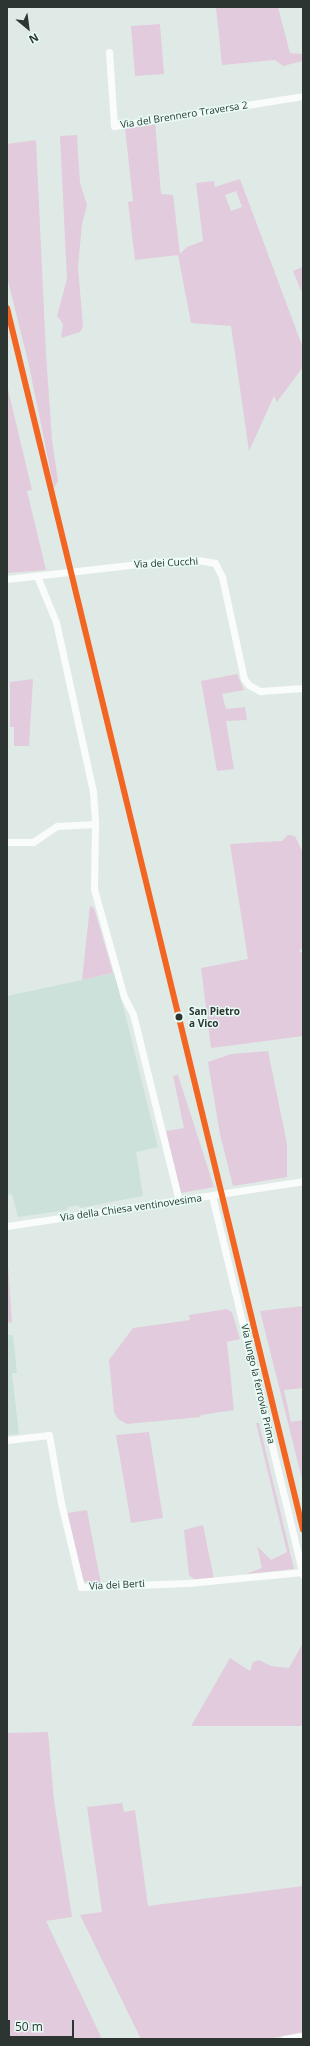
<!DOCTYPE html>
<style>
body{margin:0}
#map{position:relative;width:310px;height:2046px;overflow:hidden;background:#dfeae6;font-family:"Open Sans",sans-serif}
div>[style]{position:absolute}
[style*='--x']{left:calc(var(--x)*1px);top:calc(var(--y)*1px);width:calc(var(--w)*1px);rotate:calc(var(--a)*1deg)}
.built>*{inset:0;background:#cce1da}
.green>*{inset:0;background:#e2cbdc}
.street>*{height:7px;margin:-3.5px;padding:0 3.5px;transform-origin:3.5px;border-radius:3.5px;background:#fafcfb}
.rail-1>*{height:6px;margin:-3px;padding:0 3px;transform-origin:3px;border-radius:3px;background:#f26522}
.dots>*{width:11px;height:11px;translate:-50% -50%;box-sizing:border-box;border:2px solid #e7fcf5;border-radius:50%}
span{translate:-50% -50%;white-space:nowrap;text-align:center;line-height:1.15;-webkit-text-stroke:3px #e7fcf5;paint-order:stroke}
.street-label{font-size:10px;color:#2d3532}
.stop-label{font-size:10px;color:#2d3532;font-weight:700}
.left{translate:0 -50%;text-align:left}
.frame{position:absolute;inset:0;border:8px solid #2d3532;pointer-events:none}
.north{position:absolute;left:8px;top:8px;width:40px;height:40px;-webkit-text-stroke:3px #e7fcf5;paint-order:stroke;rotate:151deg;font-size:11px;font-weight:700;line-height:16px;text-align:center;color:#2d3532}
.north::after{content:'';display:block;margin:auto;width:14px;height:18px;background:#2d3532;clip-path:polygon(50% 0,100% 100%,50% 72%,0 100%)}
.scale{position:absolute;left:8px;top:2020px;width:66px;height:18px;box-sizing:border-box;border:2px solid #2d3532;border-top:0;padding-left:5px;font-size:12px;line-height:14px;white-space:nowrap;color:#2d3532;-webkit-text-stroke:3px #e7fcf5;paint-order:stroke}
</style>
<div id="map">
<div class="built">
<i style="clip-path:polygon(115px 973px,158px 1147px,136px 1152px,143px 1196px,80px 1208px,78px 1205px,68px 1207px,67px 1210px,18px 1217px,12px 1194px,7px 1195px,7px 996px)"></i>
<i style="clip-path:polygon(7px 1335px,13px 1335px,17px 1373px,12px 1373px,19px 1434px,7px 1435px)"></i>
</div>
<div class="green">
<i style="clip-path:polygon(216px 7px,278px 7px,290px 53px,303px 54px,303px 61px,283px 66px,275px 60px,222px 65px)"></i>
<i style="clip-path:polygon(160px 24px,164px 74px,135px 76px,131px 26px)"></i>
<i style="clip-path:polygon(evenodd,155px 122px,161px 194px,173px 195px,180px 254px,187px 247px,203px 241px,196px 183px,214px 181px,215px 187px,240px 179px,303px 348px,303px 367px,277px 402px,274px 396px,249px 451px,231px 326px,191px 323px,178px 255px,135px 260px,128px 202px,133px 201px,125px 128px,155px 122px,236px 191px,242px 207px,231px 211px,225px 195px,236px 191px)"></i>
<i style="clip-path:polygon(77px 135px,80px 183px,87px 205px,82px 224px,78px 267px,83px 327px,80px 332px,61px 338px,63px 324px,57px 316px,67px 279px,60px 136px)"></i>
<i style="clip-path:polygon(36px 140px,46px 354px,52px 440px,58px 481px,54px 488px,28px 361px,7px 277px,7px 144px)"></i>
<i style="clip-path:polygon(303px 267px,303px 295px,293px 271px)"></i>
<i style="clip-path:polygon(7px 385px,32px 490px,27px 491px,46px 570px,7px 573px)"></i>
<i style="clip-path:polygon(237px 674px,244px 690px,222px 694px,226px 709px,245px 707px,247px 720px,226px 721px,234px 769px,217px 771px,201px 681px)"></i>
<i style="clip-path:polygon(33px 679px,29px 746px,14px 746px,14px 727px,10px 727px,10px 682px)"></i>
<i style="clip-path:polygon(288px 835px,295px 836px,303px 853px,303px 949px,299px 950px,300px 952px,303px 952px,303px 1036px,211px 1048px,201px 968px,248px 959px,230px 844px,282px 841px)"></i>
<i style="clip-path:polygon(90px 906px,94px 908px,113px 973px,82px 980px)"></i>
<i style="clip-path:polygon(268px 1051px,287px 1144px,287px 1177px,233px 1186px,220px 1134px,208px 1062px,231px 1054px)"></i>
<i style="clip-path:polygon(178px 1075px,214px 1187px,181px 1193px,166px 1131px,184px 1128px,173px 1076px)"></i>
<i style="clip-path:polygon(7px 1251px,12px 1322px,7px 1323px)"></i>
<i style="clip-path:polygon(303px 1306px,303px 1388px,284px 1390px,291px 1422px,303px 1420px,303px 1483px,260px 1311px)"></i>
<i style="clip-path:polygon(227px 1309px,232px 1312px,240px 1339px,227px 1342px,234px 1410px,201px 1415px,200px 1417px,127px 1424px,118px 1419px,114px 1412px,109px 1360px,133px 1328px,190px 1320px,189px 1315px)"></i>
<i style="clip-path:polygon(256px 1423px,259px 1423px,294px 1569px,246px 1574px,262px 1568px,257px 1546px,271px 1560px,287px 1552px)"></i>
<i style="clip-path:polygon(149px 1432px,163px 1518px,131px 1523px,116px 1435px)"></i>
<i style="clip-path:polygon(87px 1510px,101px 1584px,85px 1582px,81px 1577px,67px 1513px)"></i>
<i style="clip-path:polygon(203px 1525px,214px 1579px,195px 1580px,189px 1575px,184px 1530px)"></i>
<i style="clip-path:polygon(303px 1643px,303px 1726px,191px 1726px,230px 1658px,250px 1671px,253px 1662px,259px 1660px,271px 1666px,289px 1668px)"></i>
<i style="clip-path:polygon(48px 1732px,54px 1800px,72px 1917px,46px 1921px,102px 2039px,7px 2039px,7px 1733px)"></i>
<i style="clip-path:polygon(122px 1803px,124px 1812px,135px 1810px,148px 1906px,303px 1886px,303px 2032px,267px 2039px,141px 2039px,80px 1915px,102px 1912px,87px 1807px)"></i>
</div>
<div class="street">
<i style="--x:109;--y:52;--w:74;--a:86.1"></i>
<i style="--x:114;--y:126;--w:191;--a:-9"></i>
<i style="--x:37;--y:576;--w:50;--a:67.6"></i>
<i style="--x:56;--y:622;--w:174;--a:77.7"></i>
<i style="--x:93;--y:792;--w:32;--a:86"></i>
<i style="--x:95;--y:824;--w:65;--a:90.9"></i>
<i style="--x:94;--y:889;--w:112;--a:74.5"></i>
<i style="--x:124;--y:997;--w:19;--a:62"></i>
<i style="--x:133;--y:1014;--w:193;--a:76.2"></i>
<i style="--x:7;--y:579;--w:150;--a:-6.5"></i>
<i style="--x:156;--y:562;--w:42;--a:-2.7"></i>
<i style="--x:198;--y:560;--w:17;--a:10"></i>
<i style="--x:215;--y:563;--w:16;--a:63"></i>
<i style="--x:222;--y:577;--w:104;--a:77.8"></i>
<i style="--x:244;--y:679;--w:8;--a:50"></i>
<i style="--x:249;--y:685;--w:13;--a:29"></i>
<i style="--x:260;--y:691;--w:43;--a:-4"></i>
<i style="--x:7;--y:842;--w:26;--a:0"></i>
<i style="--x:33;--y:842;--w:29;--a:-34"></i>
<i style="--x:57;--y:826;--w:38;--a:-3"></i>
<i style="--x:212;--y:1196;--w:390;--a:76.5"></i>
<i style="--x:7;--y:1226;--w:299;--a:-8.6"></i>
<i style="--x:7;--y:1440;--w:42;--a:-6.8"></i>
<i style="--x:49;--y:1435;--w:69;--a:80"></i>
<i style="--x:61;--y:1503;--w:86;--a:76.6"></i>
<i style="--x:81;--y:1587;--w:107;--a:-2.1"></i>
<i style="--x:188;--y:1583;--w:115;--a:-5.5"></i>
<i style="--x:284;--y:2039;--w:19;--a:-9"></i>
</div>
<div class="rail-1">
<i style="--x:7;--y:308;--w:1257;--a:76.38"></i>
</div>
<div class="dots">
<i style="left:179px;top:1017px;background:#2d3532"></i>
</div>
<div class="street-label">
<span style="left:184px;top:115px;rotate:-9deg">Via del Brennero Traversa 2</span>
<span style="left:166px;top:563px;rotate:-3deg">Via dei Cucchi</span>
<span style="left:131px;top:1208px;rotate:-8deg">Via della Chiesa ventinovesima</span>
<span style="left:258px;top:1384px;rotate:77deg">Via lungo la ferrovia Prima</span>
<span style="left:117px;top:1585px;rotate:-3deg">Via dei Berti</span>
</div>
<div class="stop-label">
<span class="left" style="left:189px;top:1017px">San Pietro<br>a Vico</span>
</div>
<div class="frame"></div>
<div class="north">N</div>
<div class="scale">50 m</div>
</div>
